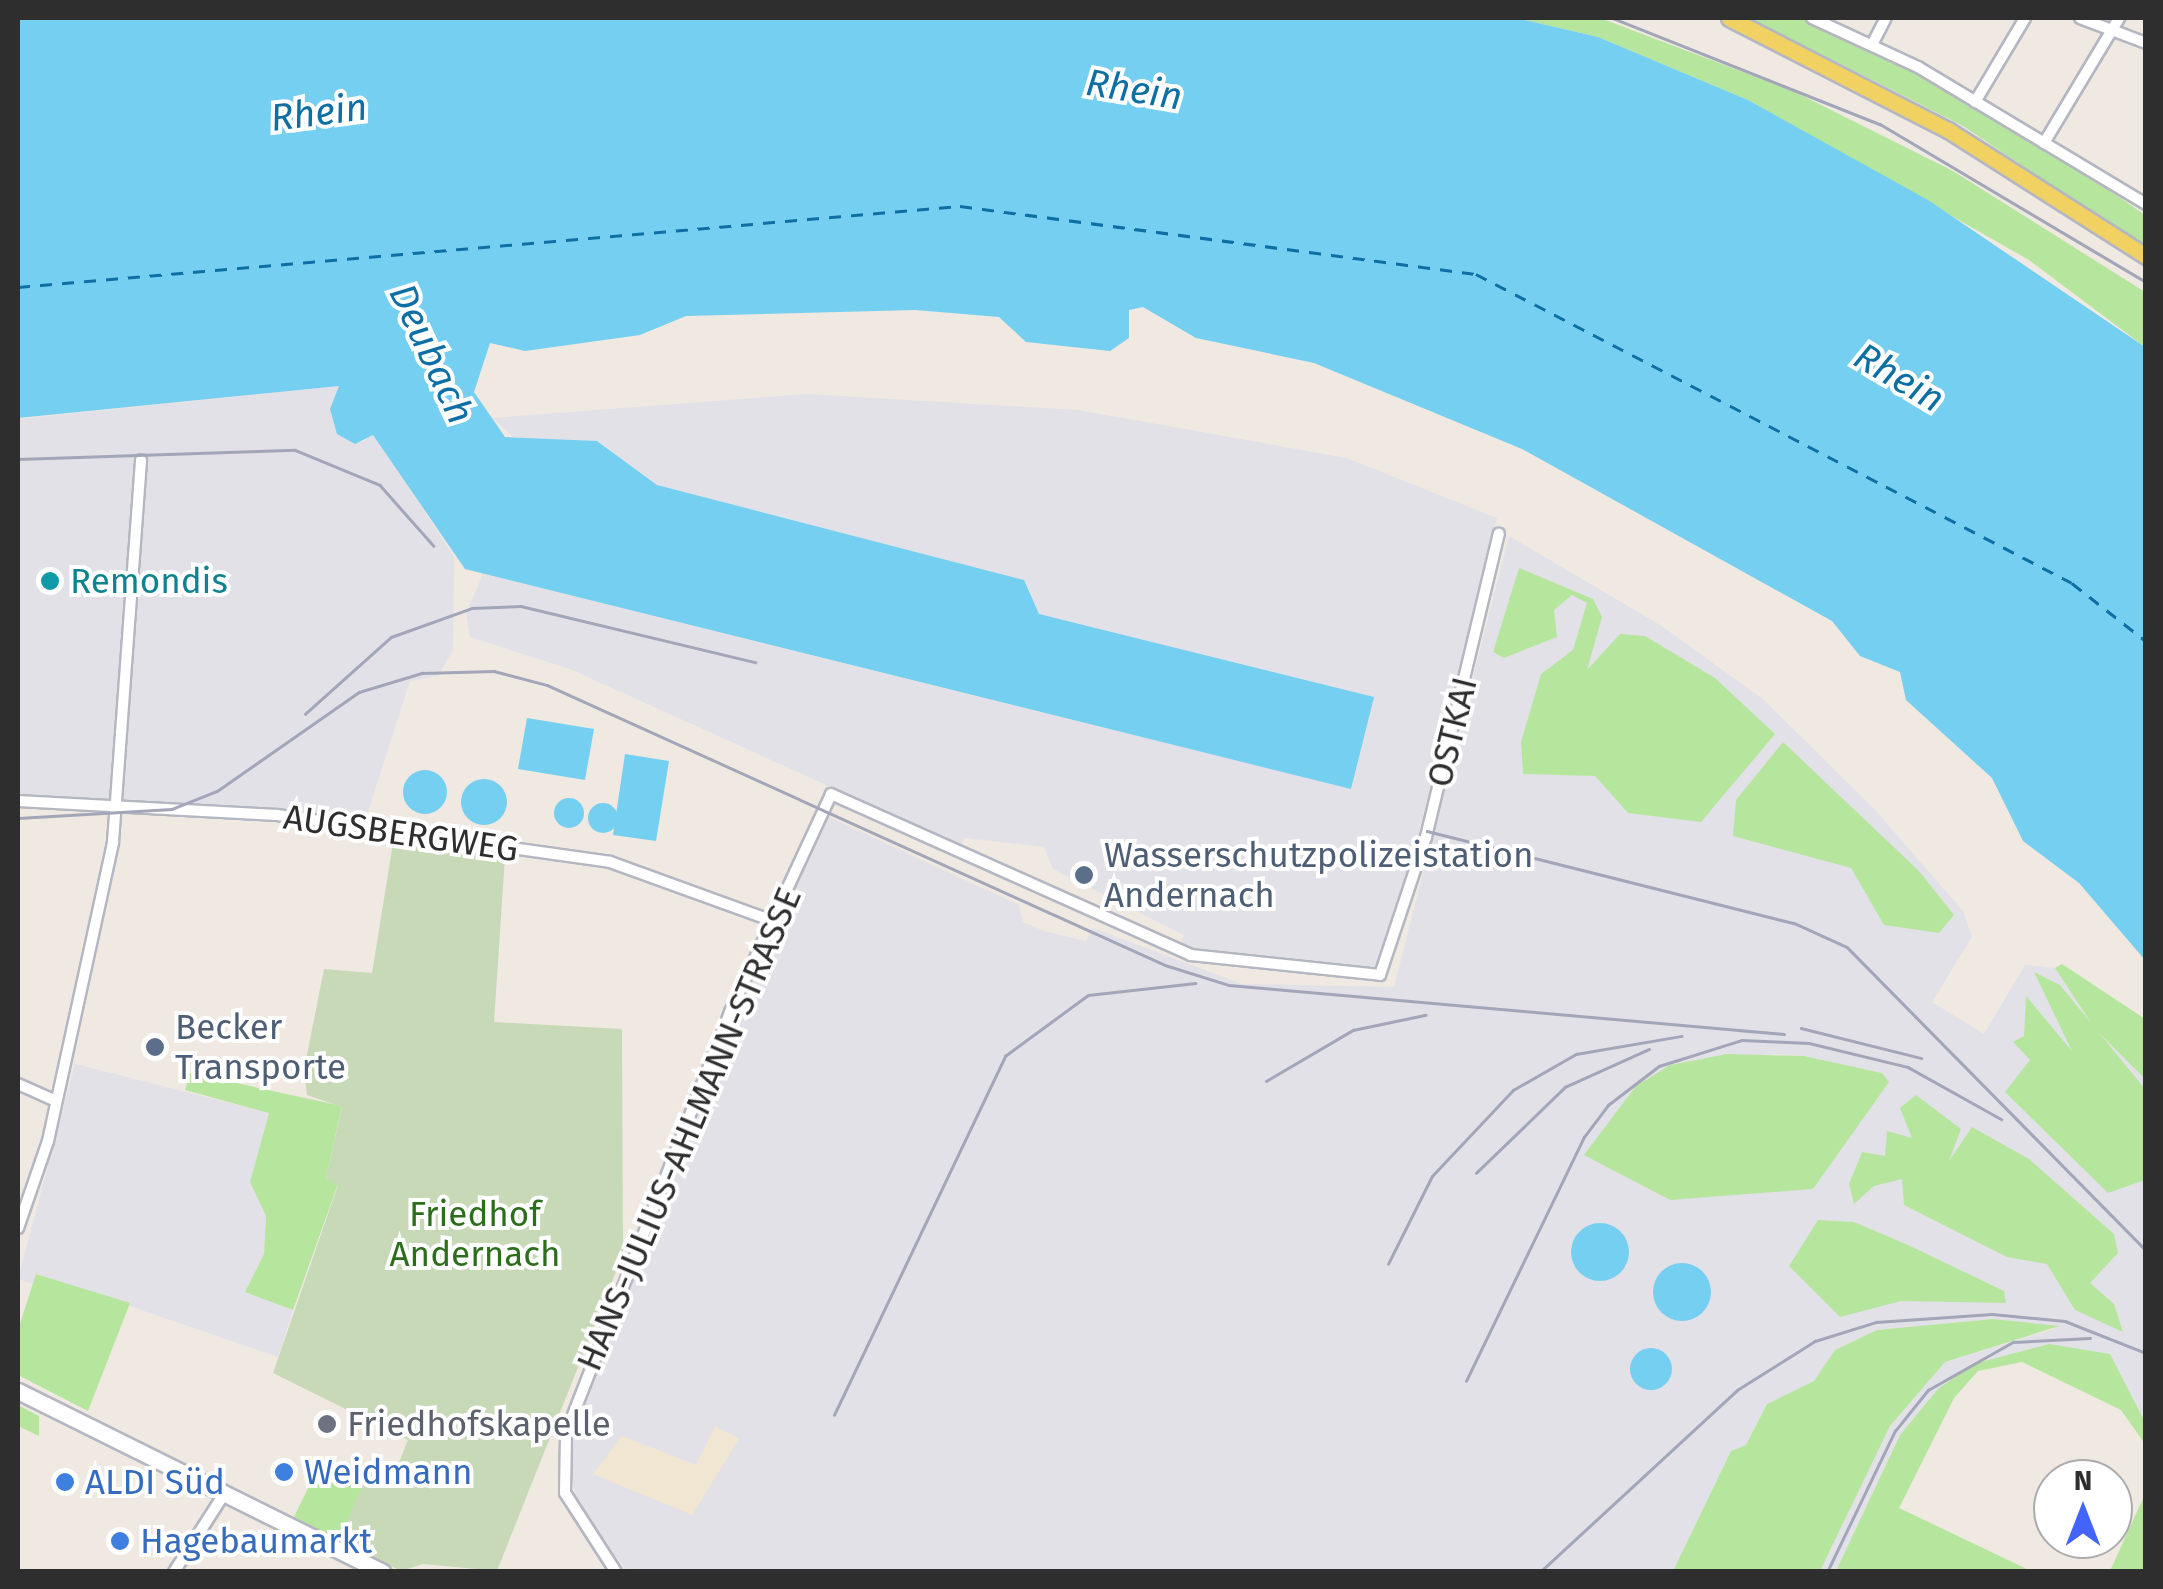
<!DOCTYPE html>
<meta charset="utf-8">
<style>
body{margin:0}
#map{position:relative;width:2163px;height:1589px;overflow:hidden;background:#efe9e1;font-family:"Fira Sans",sans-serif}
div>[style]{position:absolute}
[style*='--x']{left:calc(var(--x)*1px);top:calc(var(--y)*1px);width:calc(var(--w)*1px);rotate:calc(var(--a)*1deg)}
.industrial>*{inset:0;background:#e3e1e8}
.education>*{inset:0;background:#f0e6d1}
.green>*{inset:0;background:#b6e59e}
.cemetery>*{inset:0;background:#c8d9b8}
.water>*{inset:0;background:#75cff0}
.round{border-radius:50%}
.ferry>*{height:2.5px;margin-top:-1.25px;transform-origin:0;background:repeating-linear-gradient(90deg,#0d6fa3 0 12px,transparent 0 22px)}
.roads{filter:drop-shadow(2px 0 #b4b7c1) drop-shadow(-2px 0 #b4b7c1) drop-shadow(0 2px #b4b7c1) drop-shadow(0 -2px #b4b7c1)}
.street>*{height:10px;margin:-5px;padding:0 5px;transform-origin:5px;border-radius:5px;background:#fff}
.secondary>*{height:15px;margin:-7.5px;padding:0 7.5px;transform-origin:7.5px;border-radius:7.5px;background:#fff}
.primary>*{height:15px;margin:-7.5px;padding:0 7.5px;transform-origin:7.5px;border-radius:7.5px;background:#f2d163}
.rail>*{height:2.5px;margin:-1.25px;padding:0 1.25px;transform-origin:1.25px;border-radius:1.25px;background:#a3a6b8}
.dots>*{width:28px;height:28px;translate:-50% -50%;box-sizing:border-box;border:5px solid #fff;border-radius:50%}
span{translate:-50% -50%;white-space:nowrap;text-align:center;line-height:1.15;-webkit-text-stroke:8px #fff;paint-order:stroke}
.culture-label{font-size:35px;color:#0d838f}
.left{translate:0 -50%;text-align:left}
.street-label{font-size:35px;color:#2e2e2e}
.service-label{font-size:35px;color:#4e5e75}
.park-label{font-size:35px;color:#2c6e1b}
.worship-label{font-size:35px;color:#5b616d}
.shop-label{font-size:35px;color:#366cbe}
.water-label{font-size:38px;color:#0d6fa3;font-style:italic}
.frame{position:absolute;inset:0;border:20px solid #2e2e2e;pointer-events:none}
.north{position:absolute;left:2033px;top:1459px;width:100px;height:100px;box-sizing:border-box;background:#fff;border:2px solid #ababab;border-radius:50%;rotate:0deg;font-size:28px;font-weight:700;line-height:40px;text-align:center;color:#2e2e2e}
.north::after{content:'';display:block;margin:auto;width:35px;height:45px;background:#4264fb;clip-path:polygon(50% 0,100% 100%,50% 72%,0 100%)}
</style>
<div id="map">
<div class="industrial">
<i style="clip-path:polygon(340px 386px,330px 409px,363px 442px,373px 434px,454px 556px,453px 650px,438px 676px,410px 681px,366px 818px,18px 794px,18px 419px)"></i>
<i style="clip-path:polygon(807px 394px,1078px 410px,1347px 458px,1497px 518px,1387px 960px,1372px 970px,1193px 948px,1181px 944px,1184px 935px,1053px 869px,1044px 847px,964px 838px,961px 846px,570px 669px,470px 637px,466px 613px,483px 574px,1351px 789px,1373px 697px,1038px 614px,657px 485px,598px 441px,517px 441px,493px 418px)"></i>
<i style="clip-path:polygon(evenodd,1509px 536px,1660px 625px,1763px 699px,1876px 811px,1963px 911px,1972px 937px,1932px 1002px,1984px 1034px,2025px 965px,2055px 968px,2095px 1029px,2145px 1079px,2145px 1422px,2110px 1354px,1973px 1364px,1900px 1435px,1836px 1571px,1820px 1571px,1890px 1426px,1945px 1362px,2057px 1328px,1993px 1319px,1877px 1330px,1836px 1350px,1814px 1381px,1767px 1404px,1746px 1445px,1731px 1451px,1673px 1571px,627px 1571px,581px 1512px,568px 1472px,572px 1433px,764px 945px,829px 817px,1019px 905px,1023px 922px,1044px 931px,1086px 941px,1093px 928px,1242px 984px,1394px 987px,1509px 536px,1777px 1054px,1804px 1056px,1882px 1073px,1691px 1060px,1777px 1054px,1509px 536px,1580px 1229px,1628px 1242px,1626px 1267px,1570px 1248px,1580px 1229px)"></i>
<i style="clip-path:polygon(75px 1064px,270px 1113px,250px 1182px,266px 1216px,264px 1254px,245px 1292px,293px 1310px,278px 1357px,37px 1274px,33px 1284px,18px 1279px)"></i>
</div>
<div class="education">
<i style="clip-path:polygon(715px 1426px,739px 1439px,692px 1515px,593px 1474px,622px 1436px,696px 1465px)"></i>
</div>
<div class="green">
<i style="clip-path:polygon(1517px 18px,1600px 18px,1793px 91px,1953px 171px,2145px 292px,2145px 347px,2029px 260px,1748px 100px,1598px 37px)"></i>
<i style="clip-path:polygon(1750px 18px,1803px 18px,1874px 47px,2038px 141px,2145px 215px,2145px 248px,1963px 126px)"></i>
<i style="clip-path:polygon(1519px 568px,1593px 599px,1602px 617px,1587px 670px,1620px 634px,1645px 636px,1715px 678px,1775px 734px,1701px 822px,1628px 813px,1595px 776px,1523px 774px,1521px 742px,1541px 674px,1573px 650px,1587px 603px,1572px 595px,1554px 610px,1557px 637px,1504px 658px,1493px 652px)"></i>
<i style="clip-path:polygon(1783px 742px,1919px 871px,1954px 915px,1939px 933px,1884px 925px,1851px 868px,1733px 836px,1736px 800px)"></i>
<i style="clip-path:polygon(2062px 964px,2145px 1019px,2145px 1079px,2095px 1029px,2055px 968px)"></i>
<i style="clip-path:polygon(2034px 972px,2060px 985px,2145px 1089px,2145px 1180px,2108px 1193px,2005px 1092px,2030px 1060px,2013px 1042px,2024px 1036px,2026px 996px,2072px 1051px)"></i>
<i style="clip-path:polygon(1727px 1054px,1804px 1056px,1882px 1073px,1889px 1082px,1813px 1189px,1670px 1200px,1584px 1155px,1636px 1086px,1670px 1065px)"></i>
<i style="clip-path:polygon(190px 1073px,342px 1106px,326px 1178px,338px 1184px,293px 1310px,245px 1292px,264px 1254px,266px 1216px,250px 1182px,269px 1113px,185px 1090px)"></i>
<i style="clip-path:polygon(1916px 1095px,1961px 1129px,1949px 1161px,1972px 1127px,2029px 1159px,2114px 1234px,2118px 1253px,2090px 1283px,2114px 1304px,2123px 1332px,2075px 1310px,2047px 1264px,2007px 1257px,1904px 1205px,1902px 1179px,1874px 1186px,1854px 1204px,1849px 1184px,1862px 1152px,1885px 1156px,1887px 1131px,1912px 1138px,1900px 1108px)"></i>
<i style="clip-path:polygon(1818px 1220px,1854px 1222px,1908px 1245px,2004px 1291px,2006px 1303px,1901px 1301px,1840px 1317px,1789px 1266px)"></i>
<i style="clip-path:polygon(36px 1274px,130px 1303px,88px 1411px,18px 1375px,18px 1330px)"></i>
<i style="clip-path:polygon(1993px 1319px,2059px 1326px,1945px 1362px,1890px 1426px,1820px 1571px,1673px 1571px,1731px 1451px,1746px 1445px,1767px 1404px,1814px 1381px,1835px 1350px,1877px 1330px)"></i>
<i style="clip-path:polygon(2049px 1344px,2110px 1354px,2145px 1422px,2145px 1444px,2121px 1410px,2022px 1362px,1978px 1371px,1954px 1398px,1899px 1508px,2031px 1571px,1836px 1571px,1900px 1435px,1938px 1389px,1973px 1364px)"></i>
<i style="clip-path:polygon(18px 1405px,39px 1416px,39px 1436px,18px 1426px)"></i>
<i style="clip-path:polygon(318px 1468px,363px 1486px,339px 1540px,294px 1517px)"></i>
<i style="clip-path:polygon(2145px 1494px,2145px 1571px,2110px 1571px)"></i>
</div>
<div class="cemetery">
<i style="clip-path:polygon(393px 843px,505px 857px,494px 1022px,622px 1029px,623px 1254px,497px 1571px,423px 1564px,401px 1571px,339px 1540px,371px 1466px,394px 1475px,408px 1440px,273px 1373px,338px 1185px,326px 1178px,342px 1107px,307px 1095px,304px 1070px,324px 969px,372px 973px)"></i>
</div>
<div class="water">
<i style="clip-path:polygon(1517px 18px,1598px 37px,1748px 100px,1928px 200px,2145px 347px,2145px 960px,2079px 883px,2023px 841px,1992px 778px,1906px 700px,1900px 672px,1860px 656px,1832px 621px,1522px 449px,1314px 363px,1196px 338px,1143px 307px,1129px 310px,1129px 338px,1110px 351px,1026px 342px,999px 317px,915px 310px,686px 316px,640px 335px,525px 351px,490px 343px,474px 392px,505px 437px,597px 441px,657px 485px,1024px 580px,1039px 614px,1374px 697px,1351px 789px,465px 569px,373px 435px,355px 444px,337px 434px,330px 409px,339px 386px,18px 418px,18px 20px)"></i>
<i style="clip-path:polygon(527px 718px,594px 729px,585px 780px,518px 769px)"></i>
<i style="clip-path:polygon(625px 754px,669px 761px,656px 841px,613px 835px)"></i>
<i class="round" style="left:403px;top:770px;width:44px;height:44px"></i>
<i class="round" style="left:461px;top:779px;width:46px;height:46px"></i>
<i class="round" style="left:554px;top:798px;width:30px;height:30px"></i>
<i class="round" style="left:588px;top:803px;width:30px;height:30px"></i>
<i class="round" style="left:1571px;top:1223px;width:58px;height:58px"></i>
<i class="round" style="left:1653px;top:1263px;width:58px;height:58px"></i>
<i class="round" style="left:1630px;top:1348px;width:42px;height:42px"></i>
</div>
<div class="ferry">
<i style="--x:18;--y:287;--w:945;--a:-4.91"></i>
<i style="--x:960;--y:206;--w:520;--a:7.51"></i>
<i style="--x:1476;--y:274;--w:671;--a:27.4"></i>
<i style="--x:2072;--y:583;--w:94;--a:38.1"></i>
</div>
<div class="roads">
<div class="street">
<i style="--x:1812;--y:18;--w:117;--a:24.8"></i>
<i style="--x:1918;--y:67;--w:266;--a:31"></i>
<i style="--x:2080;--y:18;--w:71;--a:20.7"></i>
<i style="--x:1873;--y:43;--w:28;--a:-63"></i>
<i style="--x:1975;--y:102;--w:98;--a:-59.2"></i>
<i style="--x:2044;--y:143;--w:146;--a:-59"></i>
<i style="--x:18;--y:801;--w:259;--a:3.1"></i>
<i style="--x:277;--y:815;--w:336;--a:8"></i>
<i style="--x:610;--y:862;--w:173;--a:19.9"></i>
<i style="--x:18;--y:1084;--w:42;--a:24.1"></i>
<i style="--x:18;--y:1228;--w:92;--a:-71"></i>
<i style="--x:48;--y:1141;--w:306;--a:-77.7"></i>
<i style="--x:113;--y:842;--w:383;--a:-85.8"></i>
<i style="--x:174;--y:1572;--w:93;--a:-57.3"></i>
<i style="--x:616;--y:1572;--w:94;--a:-122.8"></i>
<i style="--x:565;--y:1493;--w:60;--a:-89"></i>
<i style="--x:566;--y:1433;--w:452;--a:-68.7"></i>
<i style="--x:730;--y:1012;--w:240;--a:-65.1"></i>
<i style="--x:831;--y:794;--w:394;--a:24.1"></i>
<i style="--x:1191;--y:955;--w:190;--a:6"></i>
<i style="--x:1380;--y:975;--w:145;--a:-71.6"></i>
<i style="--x:1426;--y:837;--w:312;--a:-76.5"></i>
</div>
<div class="secondary">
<i style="--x:18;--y:1391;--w:407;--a:26.4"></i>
</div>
<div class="primary">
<i style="--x:1729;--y:18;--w:246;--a:27.1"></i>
<i style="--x:1948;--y:130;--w:235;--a:32.5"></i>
</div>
</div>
<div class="rail">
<i style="--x:1613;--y:18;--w:287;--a:21.7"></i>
<i style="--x:1880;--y:124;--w:309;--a:30.7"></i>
<i style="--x:18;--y:459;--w:277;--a:-1.9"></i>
<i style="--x:295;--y:450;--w:92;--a:22.4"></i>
<i style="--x:380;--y:485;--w:81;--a:48.5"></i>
<i style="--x:305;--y:714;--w:115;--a:-41.8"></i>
<i style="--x:391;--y:637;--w:86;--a:-19.7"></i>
<i style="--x:472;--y:608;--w:49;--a:-2.3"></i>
<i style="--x:521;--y:606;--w:241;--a:13.5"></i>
<i style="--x:18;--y:818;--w:154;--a:-3.3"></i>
<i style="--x:172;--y:809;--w:48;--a:-21.8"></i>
<i style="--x:217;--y:791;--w:173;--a:-34.9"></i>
<i style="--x:359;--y:692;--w:66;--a:-16.8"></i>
<i style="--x:422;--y:673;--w:72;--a:-1.6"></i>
<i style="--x:494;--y:671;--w:55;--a:14.8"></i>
<i style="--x:547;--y:685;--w:678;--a:24.37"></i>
<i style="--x:1165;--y:965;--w:67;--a:17.4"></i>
<i style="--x:1229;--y:985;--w:557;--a:5.05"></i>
<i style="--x:1427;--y:831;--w:378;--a:14.1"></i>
<i style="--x:1794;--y:923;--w:58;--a:24.4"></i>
<i style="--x:1847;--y:947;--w:426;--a:45.4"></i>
<i style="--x:1801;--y:1028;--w:124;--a:14"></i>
<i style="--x:1266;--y:1081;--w:101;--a:-30.4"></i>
<i style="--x:1353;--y:1030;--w:74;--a:-11.8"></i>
<i style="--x:1476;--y:1173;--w:124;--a:-44"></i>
<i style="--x:1565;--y:1087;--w:92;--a:-24.3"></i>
<i style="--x:1388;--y:1264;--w:98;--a:-63.4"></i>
<i style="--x:1432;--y:1176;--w:118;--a:-46.7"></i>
<i style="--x:1513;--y:1090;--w:73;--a:-29.7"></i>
<i style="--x:1576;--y:1054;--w:107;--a:-9.7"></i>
<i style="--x:1466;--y:1381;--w:271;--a:-64.2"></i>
<i style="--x:1584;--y:1137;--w:40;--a:-53"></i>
<i style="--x:1608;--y:1105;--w:64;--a:-37.4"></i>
<i style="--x:1659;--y:1066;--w:87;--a:-17.4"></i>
<i style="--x:1742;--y:1040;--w:67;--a:2.6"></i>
<i style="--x:1809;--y:1043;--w:102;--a:13.6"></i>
<i style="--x:1908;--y:1067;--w:107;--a:29.2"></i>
<i style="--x:834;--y:1415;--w:398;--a:-64.5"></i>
<i style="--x:1005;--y:1056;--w:103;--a:-36.3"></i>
<i style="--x:1088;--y:995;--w:108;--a:-6.4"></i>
<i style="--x:1540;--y:1572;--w:268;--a:-42.7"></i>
<i style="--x:1737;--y:1390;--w:92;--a:-32.1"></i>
<i style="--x:1815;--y:1341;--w:64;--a:-17.3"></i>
<i style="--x:1876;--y:1322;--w:116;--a:-3.9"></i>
<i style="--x:1992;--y:1314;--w:73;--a:5.5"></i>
<i style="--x:2065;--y:1321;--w:87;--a:21.6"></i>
<i style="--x:1827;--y:1572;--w:157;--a:-64.3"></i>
<i style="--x:1895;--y:1431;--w:53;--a:-51.2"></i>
<i style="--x:1928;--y:1390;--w:98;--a:-29.5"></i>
<i style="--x:2013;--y:1342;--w:77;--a:-3"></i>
</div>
<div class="dots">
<i style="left:50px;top:581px;background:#0f9aa8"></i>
<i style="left:1084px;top:875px;background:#5c6f8a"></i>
<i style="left:155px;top:1047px;background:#5c6f8a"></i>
<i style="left:327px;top:1424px;background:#6b7280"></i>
<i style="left:284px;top:1472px;background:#3f7fe0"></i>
<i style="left:65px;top:1482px;background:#3f7fe0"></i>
<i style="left:120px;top:1541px;background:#3f7fe0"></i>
</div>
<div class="culture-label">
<span class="left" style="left:70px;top:581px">Remondis</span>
</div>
<div class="street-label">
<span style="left:1452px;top:732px;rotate:-76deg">OSTKAI</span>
<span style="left:401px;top:833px;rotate:8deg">AUGSBERGWEG</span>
<span style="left:689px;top:1129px;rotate:-67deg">HANS-JULIUS-AHLMANN-STRASSE</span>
</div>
<div class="service-label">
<span class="left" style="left:1104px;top:875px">Wasserschutzpolizeistation<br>Andernach</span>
<span class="left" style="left:175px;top:1047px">Becker<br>Transporte</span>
</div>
<div class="park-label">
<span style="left:475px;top:1234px">Friedhof<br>Andernach</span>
</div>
<div class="worship-label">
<span class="left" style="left:347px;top:1424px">Friedhofskapelle</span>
</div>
<div class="shop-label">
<span class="left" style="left:304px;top:1472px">Weidmann</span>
<span class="left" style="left:85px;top:1482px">ALDI Süd</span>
<span class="left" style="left:140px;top:1541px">Hagebaumarkt</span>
</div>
<div class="water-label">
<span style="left:1134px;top:90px;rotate:9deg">Rhein</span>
<span style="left:319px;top:113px;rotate:-7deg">Rhein</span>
<span style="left:431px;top:354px;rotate:65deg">Deubach</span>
<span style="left:1899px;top:378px;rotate:31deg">Rhein</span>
</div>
<div class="frame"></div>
<div class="north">N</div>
</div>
